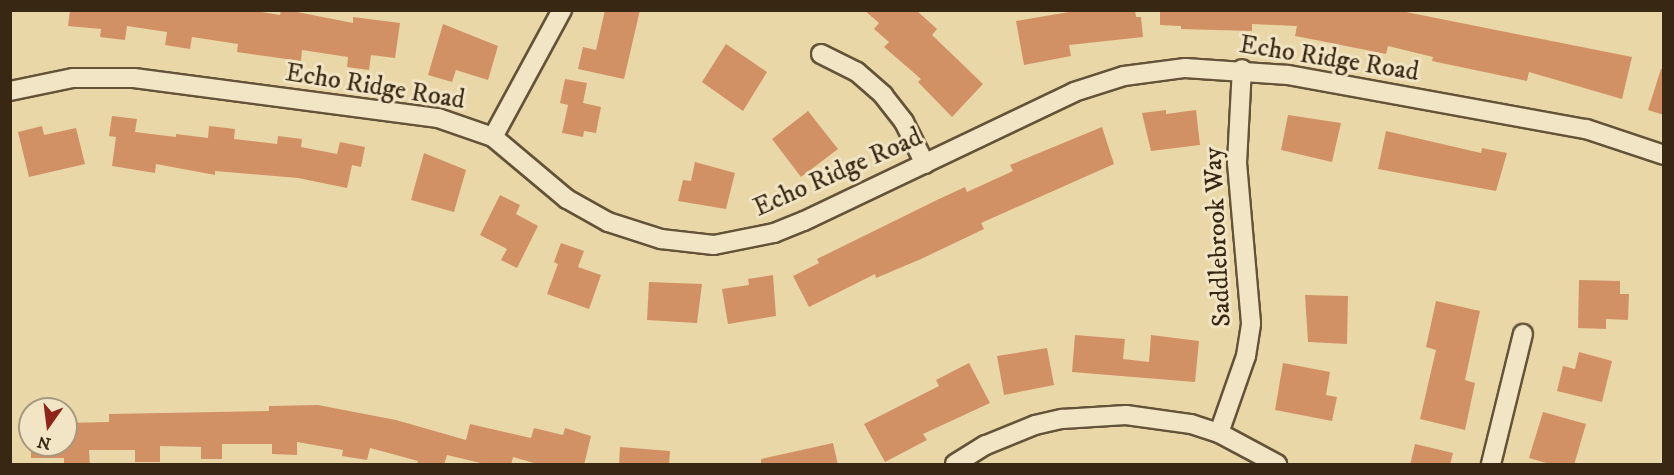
<!DOCTYPE html>
<style>
body{margin:0}
#map{position:relative;width:1674px;height:475px;overflow:hidden;background:#e9d7a8;font-family:"IM FELL DW Pica",serif}
div>[style]{position:absolute}
[style*='--x']{left:calc(var(--x)*1px);top:calc(var(--y)*1px);width:calc(var(--w)*1px);rotate:calc(var(--a)*1deg)}
.building>*{inset:0;background:#d29165}
.roads{filter:drop-shadow(2px 0 #645338) drop-shadow(-2px 0 #645338) drop-shadow(0 2px #645338) drop-shadow(0 -2px #645338)}
.street>*{height:18px;margin:-9px;padding:0 9px;transform-origin:9px;border-radius:9px;background:#f1e5c6}
span{translate:-50% -50%;white-space:nowrap;text-align:center;line-height:1.15;-webkit-text-stroke:6px #f1e5c6;paint-order:stroke}
.street-label{font-size:26px;color:#382712}
.frame{position:absolute;inset:0;border:12px solid #382712;pointer-events:none}
.north{position:absolute;left:18px;top:397px;width:60px;height:60px;box-sizing:border-box;background:#f1e5c6;border:2px solid #a7997e;border-radius:50%;rotate:194deg;font-size:16px;font-weight:700;line-height:24px;text-align:center;color:#382712}
.north::after{content:'';display:block;margin:auto;width:21px;height:27px;background:#8f2418;clip-path:polygon(50% 0,100% 100%,50% 72%,0 100%)}
</style>
<div id="map">
<div class="building">
<i style="clip-path:polygon(70px 10px,249px 10px,280px 15px,281px 10px,287px 10px,353px 23px,353px 17px,400px 23px,395px 58px,371px 55px,369px 70px,347px 67px,348px 57px,302px 50px,301px 61px,237px 52px,238px 44px,192px 37px,190px 49px,165px 45px,167px 32px,127px 26px,125px 40px,100px 37px,101px 29px,68px 26px)"></i>
<i style="clip-path:polygon(605px 10px,640px 10px,624px 79px,578px 69px,583px 47px,596px 50px)"></i>
<i style="clip-path:polygon(864px 10px,916px 10px,937px 29px,932px 35px,983px 84px,952px 117px,918px 82px,921px 79px,884px 47px,889px 42px,874px 29px,879px 23px)"></i>
<i style="clip-path:polygon(1081px 10px,1135px 10px,1136px 17px,1141px 17px,1143px 37px,1069px 45px,1071px 56px,1024px 65px,1016px 21px)"></i>
<i style="clip-path:polygon(1160px 10px,1396px 10px,1632px 57px,1622px 99px,1529px 72px,1527px 81px,1432px 61px,1433px 57px,1388px 46px,1386px 54px,1321px 41px,1295px 36px,1297px 26px,1252px 24px,1252px 31px,1181px 29px,1181px 26px,1160px 25px)"></i>
<i style="clip-path:polygon(443px 24px,498px 46px,488px 80px,456px 70px,452px 82px,428px 75px)"></i>
<i style="clip-path:polygon(726px 44px,767px 72px,743px 111px,702px 82px)"></i>
<i style="clip-path:polygon(1661px 69px,1664px 69px,1664px 115px,1648px 110px)"></i>
<i style="clip-path:polygon(565px 79px,587px 83px,583px 103px,601px 107px,596px 133px,584px 131px,583px 137px,562px 133px,568px 105px,560px 103px)"></i>
<i style="clip-path:polygon(1166px 110px,1166px 114px,1196px 110px,1200px 145px,1151px 151px,1142px 113px)"></i>
<i style="clip-path:polygon(808px 111px,838px 149px,801px 177px,772px 139px)"></i>
<i style="clip-path:polygon(1288px 115px,1341px 123px,1332px 162px,1281px 150px)"></i>
<i style="clip-path:polygon(112px 116px,137px 119px,135px 132px,176px 137px,176px 134px,208px 138px,209px 126px,235px 129px,234px 139px,277px 144px,278px 136px,302px 139px,301px 147px,337px 154px,340px 142px,365px 147px,361px 167px,352px 165px,347px 188px,298px 178px,215px 171px,215px 175px,156px 164px,155px 173px,112px 166px,116px 137px,109px 136px)"></i>
<i style="clip-path:polygon(42px 126px,44px 135px,76px 128px,85px 164px,29px 177px,18px 132px)"></i>
<i style="clip-path:polygon(1102px 127px,1114px 164px,981px 223px,984px 229px,921px 259px,876px 278px,875px 274px,809px 307px,793px 276px,819px 263px,817px 259px,939px 199px,965px 187px,967px 192px,1013px 171px,1010px 165px)"></i>
<i style="clip-path:polygon(1386px 131px,1481px 153px,1482px 148px,1507px 153px,1496px 191px,1378px 169px)"></i>
<i style="clip-path:polygon(424px 153px,466px 170px,454px 212px,411px 200px)"></i>
<i style="clip-path:polygon(695px 162px,735px 173px,726px 209px,678px 201px,683px 180px,691px 181px)"></i>
<i style="clip-path:polygon(500px 195px,520px 205px,516px 214px,538px 226px,517px 268px,501px 260px,507px 249px,480px 235px)"></i>
<i style="clip-path:polygon(561px 243px,584px 251px,578px 267px,601px 275px,589px 309px,547px 294px,558px 264px,554px 262px)"></i>
<i style="clip-path:polygon(773px 275px,776px 316px,728px 324px,722px 289px,749px 285px,748px 279px)"></i>
<i style="clip-path:polygon(1579px 280px,1620px 281px,1620px 294px,1629px 294px,1628px 320px,1606px 319px,1606px 329px,1578px 328px)"></i>
<i style="clip-path:polygon(649px 282px,702px 284px,697px 323px,647px 320px)"></i>
<i style="clip-path:polygon(1305px 295px,1348px 296px,1347px 344px,1308px 342px)"></i>
<i style="clip-path:polygon(1436px 301px,1480px 311px,1465px 380px,1475px 383px,1465px 430px,1420px 419px,1436px 350px,1426px 347px)"></i>
<i style="clip-path:polygon(1075px 335px,1125px 339px,1123px 359px,1149px 362px,1151px 335px,1199px 341px,1195px 382px,1072px 372px)"></i>
<i style="clip-path:polygon(1047px 348px,1054px 385px,1004px 395px,997px 356px)"></i>
<i style="clip-path:polygon(1579px 352px,1612px 361px,1602px 402px,1557px 391px,1563px 366px,1575px 369px)"></i>
<i style="clip-path:polygon(969px 363px,990px 403px,923px 434px,927px 440px,885px 462px,864px 424px,939px 386px,936px 380px)"></i>
<i style="clip-path:polygon(1283px 363px,1330px 372px,1326px 395px,1337px 397px,1332px 421px,1275px 410px)"></i>
<i style="clip-path:polygon(318px 405px,396px 420px,466px 440px,470px 424px,531px 438px,534px 428px,563px 435px,565px 428px,591px 436px,584px 465px,541px 465px,513px 457px,511px 465px,489px 465px,447px 455px,444px 465px,417px 465px,418px 461px,370px 448px,367px 460px,342px 456px,343px 450px,297px 442px,297px 455px,272px 454px,272px 444px,222px 444px,222px 459px,201px 459px,201px 447px,160px 446px,160px 462px,135px 462px,135px 450px,89px 450px,90px 465px,64px 465px,64px 458px,31px 458px,31px 445px,66px 445px,66px 423px,109px 422px,109px 414px,269px 411px,269px 406px)"></i>
<i style="clip-path:polygon(1543px 412px,1586px 424px,1574px 465px,1553px 465px,1529px 458px)"></i>
<i style="clip-path:polygon(833px 443px,838px 465px,761px 465px,761px 459px)"></i>
<i style="clip-path:polygon(1415px 444px,1453px 453px,1450px 465px,1410px 465px)"></i>
<i style="clip-path:polygon(620px 447px,670px 451px,669px 465px,619px 465px)"></i>
</div>
<div class="roads">
<div class="street">
<i style="--x:821;--y:54;--w:40;--a:26.6"></i>
<i style="--x:857;--y:72;--w:35;--a:41"></i>
<i style="--x:883;--y:95;--w:34;--a:52"></i>
<i style="--x:904;--y:122;--w:47;--a:63.4"></i>
<i style="--x:10;--y:91;--w:64;--a:-11.7"></i>
<i style="--x:73;--y:78;--w:61;--a:0"></i>
<i style="--x:134;--y:78;--w:307;--a:7.5"></i>
<i style="--x:438;--y:118;--w:58;--a:19.1"></i>
<i style="--x:493;--y:137;--w:97;--a:40"></i>
<i style="--x:567;--y:199;--w:47;--a:29.3"></i>
<i style="--x:608;--y:222;--w:56;--a:17.8"></i>
<i style="--x:661;--y:239;--w:53;--a:6.5"></i>
<i style="--x:714;--y:245;--w:61;--a:-11.3"></i>
<i style="--x:774;--y:233;--w:32;--a:-22"></i>
<i style="--x:804;--y:221;--w:299;--a:-25.5"></i>
<i style="--x:1074;--y:92;--w:52;--a:-17.7"></i>
<i style="--x:1124;--y:76;--w:62;--a:-7.5"></i>
<i style="--x:1185;--y:68;--w:103;--a:3.9"></i>
<i style="--x:1288;--y:75;--w:303;--a:10.3"></i>
<i style="--x:1586;--y:129;--w:82;--a:18.4"></i>
<i style="--x:493;--y:137;--w:145;--a:-61.5"></i>
<i style="--x:1219;--y:433;--w:82;--a:-70.7"></i>
<i style="--x:1246;--y:356;--w:33;--a:-81"></i>
<i style="--x:1251;--y:323;--w:161;--a:-95"></i>
<i style="--x:1237;--y:163;--w:94;--a:-87"></i>
<i style="--x:955;--y:464;--w:36;--a:-32"></i>
<i style="--x:986;--y:445;--w:53;--a:-22.2"></i>
<i style="--x:1035;--y:425;--w:28;--a:-13"></i>
<i style="--x:1062;--y:419;--w:64;--a:-3.6"></i>
<i style="--x:1126;--y:415;--w:66;--a:7.9"></i>
<i style="--x:1191;--y:424;--w:29;--a:18"></i>
<i style="--x:1219;--y:433;--w:66;--a:28.1"></i>
<i style="--x:1491;--y:464;--w:134;--a:-76.2"></i>
</div>
</div>
<div class="street-label">
<span style="left:1329px;top:59px;rotate:9deg">Echo Ridge Road</span>
<span style="left:375px;top:87px;rotate:9deg">Echo Ridge Road</span>
<span style="left:838px;top:173px;rotate:-24deg">Echo Ridge Road</span>
<span style="left:1218px;top:237px;rotate:-93deg">Saddlebrook Way</span>
</div>
<div class="frame"></div>
<div class="north">N</div>
</div>
